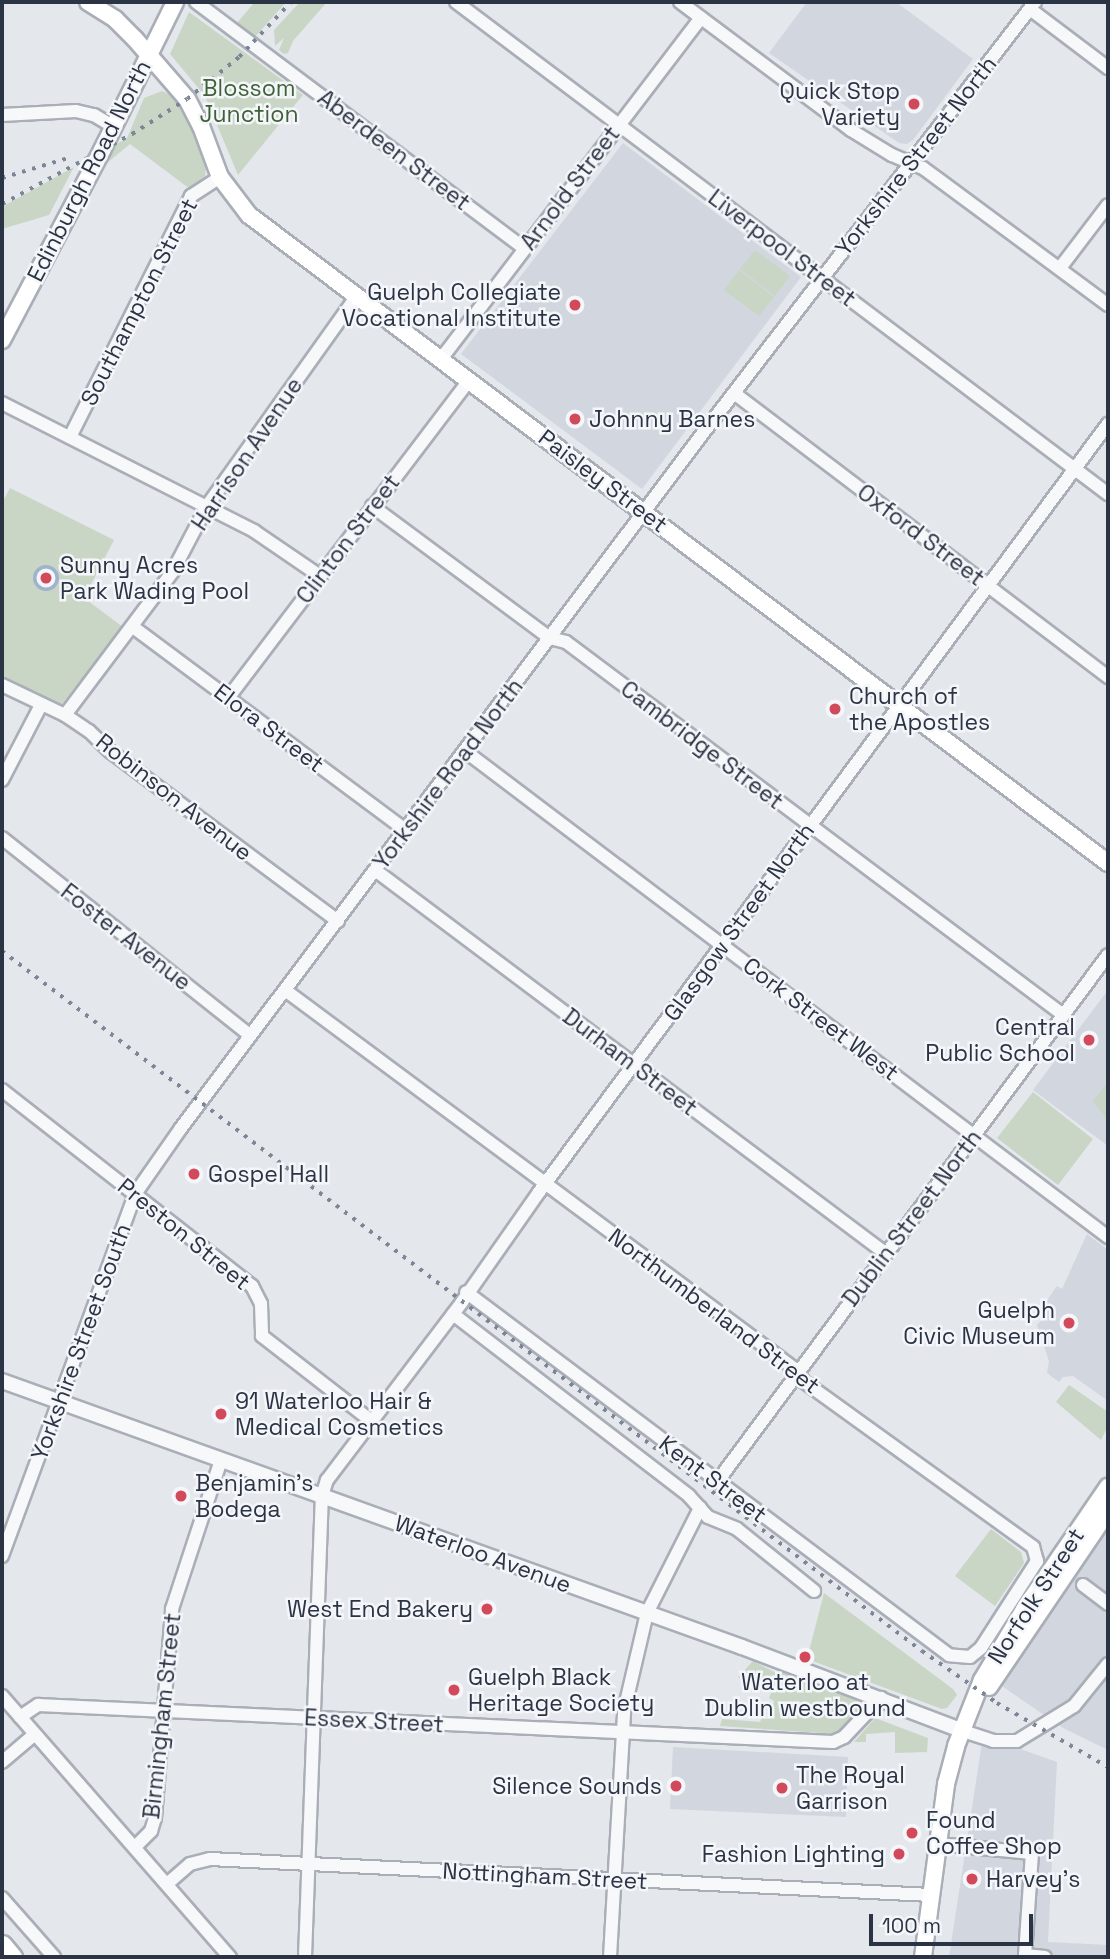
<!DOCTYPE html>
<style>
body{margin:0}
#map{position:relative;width:1110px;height:1959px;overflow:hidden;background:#e4e7ec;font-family:"Space Grotesk",sans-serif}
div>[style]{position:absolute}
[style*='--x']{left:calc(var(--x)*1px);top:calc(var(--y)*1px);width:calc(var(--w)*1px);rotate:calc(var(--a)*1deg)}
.built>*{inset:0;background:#d2d6de}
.green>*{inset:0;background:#c9d6c5}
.water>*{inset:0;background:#9fb4cc}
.round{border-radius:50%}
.roads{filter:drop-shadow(2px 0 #a9aeb7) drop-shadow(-2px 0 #a9aeb7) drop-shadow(0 2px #a9aeb7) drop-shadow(0 -2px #a9aeb7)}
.minor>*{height:12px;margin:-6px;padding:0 6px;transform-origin:6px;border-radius:6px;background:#f7f8fa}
.tertiary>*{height:14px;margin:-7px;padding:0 7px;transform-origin:7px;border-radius:7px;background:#f7f8fa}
.secondary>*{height:16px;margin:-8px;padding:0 8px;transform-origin:8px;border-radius:8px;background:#fff}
.primary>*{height:19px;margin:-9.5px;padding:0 9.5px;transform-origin:9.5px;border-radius:9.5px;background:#fff}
.rail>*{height:3.5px;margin-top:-1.75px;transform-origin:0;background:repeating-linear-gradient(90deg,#7d8696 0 3.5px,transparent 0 10.5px)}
.dots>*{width:19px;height:19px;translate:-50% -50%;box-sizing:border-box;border:4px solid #f4f6f9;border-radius:50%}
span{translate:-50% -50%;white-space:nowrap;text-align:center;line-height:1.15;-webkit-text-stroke:5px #f4f6f9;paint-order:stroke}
.park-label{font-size:23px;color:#3f6138}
.poi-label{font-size:23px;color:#2b3445}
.right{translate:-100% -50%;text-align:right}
.left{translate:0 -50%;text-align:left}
.street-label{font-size:23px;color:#2b3445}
.frame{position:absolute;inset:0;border:4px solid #2b3445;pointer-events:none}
.scale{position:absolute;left:869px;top:1914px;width:164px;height:32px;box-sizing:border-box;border:4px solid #2b3445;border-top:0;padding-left:9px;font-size:21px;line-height:24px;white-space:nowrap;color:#2b3445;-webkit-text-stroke:5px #f4f6f9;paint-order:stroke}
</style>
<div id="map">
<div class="built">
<i style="clip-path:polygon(807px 2px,896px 2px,973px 59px,913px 140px,907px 144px,899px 143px,769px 53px)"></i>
<i style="clip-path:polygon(623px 143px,801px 277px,642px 489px,461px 354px)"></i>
<i style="clip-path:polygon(1108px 990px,1108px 1146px,1033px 1090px)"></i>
<i style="clip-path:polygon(1087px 1234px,1108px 1250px,1108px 1401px,1073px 1376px,1063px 1377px,1059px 1382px,1047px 1373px,1049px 1361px,1037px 1325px,1047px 1313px,1041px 1309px,1057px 1286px,1062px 1289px)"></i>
<i style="clip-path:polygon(1108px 1530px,1108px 1750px,1063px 1728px,999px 1684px)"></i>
<i style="clip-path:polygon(983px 1736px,1057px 1762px,1048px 1942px,1108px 1945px,1108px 1957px,949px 1957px)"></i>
<i style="clip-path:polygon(673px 1747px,848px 1757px,846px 1817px,670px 1809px)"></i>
</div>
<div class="green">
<i style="clip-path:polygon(266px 2px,286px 2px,254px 38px,237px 23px,253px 4px)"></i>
<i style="clip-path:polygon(300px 2px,327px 2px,293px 41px,288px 53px,284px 54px,279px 50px,284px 38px,275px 46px,274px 30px)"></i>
<i style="clip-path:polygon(189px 12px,303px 95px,238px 175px,205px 96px,170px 54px)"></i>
<i style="clip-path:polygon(162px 91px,171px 95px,184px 110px,194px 129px,206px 167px,205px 176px,190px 189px,130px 144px,102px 167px,115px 145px,127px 138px,144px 98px)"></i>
<i style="clip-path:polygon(74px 167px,49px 215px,2px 229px,2px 207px)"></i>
<i style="clip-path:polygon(755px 250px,790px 276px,775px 296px,740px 269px)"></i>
<i style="clip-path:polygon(739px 270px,774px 297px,759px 316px,724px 290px)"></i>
<i style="clip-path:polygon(10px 488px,114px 540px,84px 598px,123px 627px,61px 705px,54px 705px,2px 679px,2px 503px)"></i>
<i style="clip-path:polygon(1108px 1082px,1108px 1121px,1093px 1101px)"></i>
<i style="clip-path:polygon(1033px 1092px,1093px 1139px,1058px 1185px,997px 1138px)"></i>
<i style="clip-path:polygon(1069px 1385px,1108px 1412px,1108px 1426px,1101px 1440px,1056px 1402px)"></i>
<i style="clip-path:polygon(991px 1529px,1021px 1552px,1024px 1563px,995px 1606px,955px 1576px)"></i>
<i style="clip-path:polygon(824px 1593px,953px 1689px,957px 1695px,947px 1708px,942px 1709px,807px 1659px)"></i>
<i style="clip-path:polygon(753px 1661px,780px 1675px,782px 1671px,857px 1699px,859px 1708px,844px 1730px,836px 1734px,720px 1726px,722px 1719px,760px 1722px,762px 1717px,767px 1719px,773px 1712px,774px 1701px,769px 1698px,774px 1686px,745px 1682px,738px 1677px)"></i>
<i style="clip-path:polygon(875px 1718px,928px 1738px,927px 1752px,895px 1753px,895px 1732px,866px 1734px,866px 1742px,854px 1742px)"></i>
</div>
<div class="water">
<i class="round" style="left:33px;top:565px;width:26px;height:26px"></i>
</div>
<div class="roads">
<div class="minor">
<i style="--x:196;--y:2;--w:410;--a:36.9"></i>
<i style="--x:456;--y:2;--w:817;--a:37.04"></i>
<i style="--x:680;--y:2;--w:214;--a:36.8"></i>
<i style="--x:851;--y:130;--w:48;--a:31.4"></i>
<i style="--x:892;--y:155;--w:34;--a:23"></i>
<i style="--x:923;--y:168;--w:230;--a:36.5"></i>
<i style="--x:1030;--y:9;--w:98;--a:37.1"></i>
<i style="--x:2;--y:115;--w:74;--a:-3.1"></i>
<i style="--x:76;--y:111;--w:18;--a:13"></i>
<i style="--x:94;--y:115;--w:23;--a:31"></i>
<i style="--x:1060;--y:268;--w:79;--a:-52.7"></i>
<i style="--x:441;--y:359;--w:429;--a:-52.7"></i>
<i style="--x:734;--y:393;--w:470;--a:37.2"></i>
<i style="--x:2;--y:403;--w:283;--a:26.9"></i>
<i style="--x:254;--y:531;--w:80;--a:34.3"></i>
<i style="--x:70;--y:437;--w:270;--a:-63.3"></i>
<i style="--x:191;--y:196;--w:35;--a:-33"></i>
<i style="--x:372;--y:506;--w:222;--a:36.6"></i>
<i style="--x:550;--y:638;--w:16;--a:14"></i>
<i style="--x:566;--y:642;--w:620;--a:36.87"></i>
<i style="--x:133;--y:627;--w:339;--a:36.7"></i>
<i style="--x:2;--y:685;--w:70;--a:25.5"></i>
<i style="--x:65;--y:715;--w:29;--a:34"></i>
<i style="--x:89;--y:731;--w:30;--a:44"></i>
<i style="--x:111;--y:752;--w:283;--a:36.7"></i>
<i style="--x:228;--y:698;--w:399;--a:-52.8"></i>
<i style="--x:65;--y:715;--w:180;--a:-53.1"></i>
<i style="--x:173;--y:571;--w:73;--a:-62.4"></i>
<i style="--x:207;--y:506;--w:258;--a:-54.5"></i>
<i style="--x:465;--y:751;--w:806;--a:37.08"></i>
<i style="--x:2;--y:780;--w:85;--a:-62.5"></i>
<i style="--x:2;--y:838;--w:317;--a:38.5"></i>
<i style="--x:375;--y:870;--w:638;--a:36.91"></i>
<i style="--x:285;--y:990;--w:640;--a:36.62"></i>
<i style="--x:799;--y:1372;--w:10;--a:66"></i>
<i style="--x:803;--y:1381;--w:284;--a:35.8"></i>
<i style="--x:1033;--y:1547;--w:15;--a:74"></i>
<i style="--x:1037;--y:1561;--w:103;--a:122.8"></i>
<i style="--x:981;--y:1648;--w:14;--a:141"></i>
<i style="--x:970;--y:1657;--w:21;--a:-175"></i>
<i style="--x:949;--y:1655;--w:604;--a:-143.07"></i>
<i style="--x:2;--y:1090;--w:318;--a:38.1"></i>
<i style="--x:252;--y:1286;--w:20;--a:63"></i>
<i style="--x:261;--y:1304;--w:32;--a:88"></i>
<i style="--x:262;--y:1336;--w:137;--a:37.9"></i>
<i style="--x:453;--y:1314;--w:298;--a:37.6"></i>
<i style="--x:689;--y:1496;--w:28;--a:48"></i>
<i style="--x:708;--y:1517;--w:31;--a:22"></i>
<i style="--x:737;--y:1529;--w:99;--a:38.8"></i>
<i style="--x:717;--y:1482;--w:656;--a:-53.43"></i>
<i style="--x:2;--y:1556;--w:386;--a:-69.8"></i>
<i style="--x:135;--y:1194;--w:80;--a:-55.1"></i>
<i style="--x:181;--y:1128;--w:864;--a:-53.09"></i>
<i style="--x:700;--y:437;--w:549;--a:-52.4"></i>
<i style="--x:1083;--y:1585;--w:31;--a:37"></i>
<i style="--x:2;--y:1696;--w:347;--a:48.9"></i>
<i style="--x:20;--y:1717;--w:22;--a:-34"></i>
<i style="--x:38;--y:1705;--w:796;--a:2.66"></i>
<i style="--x:833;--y:1742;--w:12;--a:-24"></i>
<i style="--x:844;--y:1737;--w:54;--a:-46.5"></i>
<i style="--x:963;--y:1731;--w:32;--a:18"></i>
<i style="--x:993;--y:1741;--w:24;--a:0"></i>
<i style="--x:1017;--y:1741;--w:67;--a:-31.6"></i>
<i style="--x:1074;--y:1706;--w:54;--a:-51"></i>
<i style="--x:2;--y:1762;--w:43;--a:-40.3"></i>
<i style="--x:938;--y:1844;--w:94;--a:5.5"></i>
<i style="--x:1032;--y:1853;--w:104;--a:93.9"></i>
<i style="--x:135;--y:1847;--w:23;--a:-45"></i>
<i style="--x:151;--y:1831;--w:14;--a:-73"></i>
<i style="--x:155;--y:1818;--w:210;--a:-85.3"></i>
<i style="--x:172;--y:1609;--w:157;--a:-71.8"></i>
<i style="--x:167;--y:1884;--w:30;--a:-41"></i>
<i style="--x:190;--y:1864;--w:21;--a:-14"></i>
<i style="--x:210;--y:1859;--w:722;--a:2.86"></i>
<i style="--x:2;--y:1898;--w:79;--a:48.6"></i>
<i style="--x:1025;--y:1955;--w:20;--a:6"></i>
<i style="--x:305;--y:1957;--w:461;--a:-87.9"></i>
<i style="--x:322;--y:1496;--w:17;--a:-73"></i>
<i style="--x:327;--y:1480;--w:223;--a:-52.8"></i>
<i style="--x:462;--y:1302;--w:134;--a:-55"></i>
<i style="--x:539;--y:1192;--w:956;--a:-53.47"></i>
<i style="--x:610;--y:1957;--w:246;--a:-86.7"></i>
<i style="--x:624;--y:1711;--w:101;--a:-76.8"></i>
<i style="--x:647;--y:1613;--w:118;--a:-63.2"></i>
</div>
<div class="tertiary">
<i style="--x:2;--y:1381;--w:786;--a:19.77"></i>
<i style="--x:742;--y:1647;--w:236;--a:20.8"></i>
</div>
<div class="secondary">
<i style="--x:88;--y:2;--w:32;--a:32"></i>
<i style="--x:115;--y:19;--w:28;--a:45"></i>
<i style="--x:135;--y:39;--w:79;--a:49.1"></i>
<i style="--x:187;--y:99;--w:30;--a:63"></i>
<i style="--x:201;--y:126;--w:54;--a:69.6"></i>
<i style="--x:220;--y:177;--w:48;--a:52.7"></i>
<i style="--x:249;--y:215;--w:1076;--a:37.03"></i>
<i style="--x:2;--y:340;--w:215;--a:-62.2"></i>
<i style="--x:102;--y:150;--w:165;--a:-63.7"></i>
<i style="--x:989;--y:1687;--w:212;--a:-55.9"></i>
<i style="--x:923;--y:1957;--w:175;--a:-82.4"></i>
<i style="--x:946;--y:1784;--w:39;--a:-75"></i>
<i style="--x:956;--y:1746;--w:71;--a:-68.5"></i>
<i style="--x:982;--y:1680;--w:84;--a:-59.2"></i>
<i style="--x:1025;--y:1608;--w:147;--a:-55.6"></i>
</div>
<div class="primary">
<i style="--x:2;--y:1945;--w:16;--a:50"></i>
</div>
</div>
<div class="rail">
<i style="--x:2;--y:178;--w:72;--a:-16.9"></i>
<i style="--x:2;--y:204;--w:148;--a:-28.3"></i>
<i style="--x:132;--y:134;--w:65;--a:-32.5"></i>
<i style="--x:187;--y:99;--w:67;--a:-38.9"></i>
<i style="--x:239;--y:57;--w:76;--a:-46.6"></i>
<i style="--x:2;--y:951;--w:1156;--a:37.27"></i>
<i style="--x:922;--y:1651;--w:91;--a:34.7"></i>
<i style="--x:997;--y:1703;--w:128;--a:30"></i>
</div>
<div class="dots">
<i style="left:914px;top:104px;background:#d1495b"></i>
<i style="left:575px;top:305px;background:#d1495b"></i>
<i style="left:575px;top:419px;background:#d1495b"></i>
<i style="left:46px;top:578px;background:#d1495b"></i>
<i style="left:835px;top:709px;background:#d1495b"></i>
<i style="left:1089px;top:1040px;background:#d1495b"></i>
<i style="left:194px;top:1174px;background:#d1495b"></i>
<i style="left:1069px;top:1323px;background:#d1495b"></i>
<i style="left:221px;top:1414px;background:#d1495b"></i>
<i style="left:181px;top:1496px;background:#d1495b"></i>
<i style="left:487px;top:1609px;background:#d1495b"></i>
<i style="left:805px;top:1657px;background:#d1495b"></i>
<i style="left:454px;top:1690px;background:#d1495b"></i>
<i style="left:676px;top:1786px;background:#d1495b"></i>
<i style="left:782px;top:1788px;background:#d1495b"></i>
<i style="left:912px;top:1833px;background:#d1495b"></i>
<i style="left:899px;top:1854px;background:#d1495b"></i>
<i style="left:972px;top:1879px;background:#d1495b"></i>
</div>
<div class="park-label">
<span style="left:249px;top:101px">Blossom<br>Junction</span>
</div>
<div class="poi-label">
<span class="right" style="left:900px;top:104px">Quick Stop<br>Variety</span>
<span class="right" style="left:561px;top:305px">Guelph Collegiate<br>Vocational Institute</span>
<span class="left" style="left:589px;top:419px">Johnny Barnes</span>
<span class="left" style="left:60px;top:578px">Sunny Acres<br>Park Wading Pool</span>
<span class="left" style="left:849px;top:709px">Church of<br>the Apostles</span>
<span class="right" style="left:1075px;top:1040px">Central<br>Public School</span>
<span class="left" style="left:208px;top:1174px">Gospel Hall</span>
<span class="right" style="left:1055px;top:1323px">Guelph<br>Civic Museum</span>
<span class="left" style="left:235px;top:1414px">91 Waterloo Hair &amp;<br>Medical Cosmetics</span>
<span class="left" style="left:195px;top:1496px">Benjamin's<br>Bodega</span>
<span class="right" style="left:473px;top:1609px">West End Bakery</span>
<span class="left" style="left:468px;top:1690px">Guelph Black<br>Heritage Society</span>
<span style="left:805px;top:1695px">Waterloo at<br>Dublin westbound</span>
<span class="left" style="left:796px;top:1788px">The Royal<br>Garrison</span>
<span class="right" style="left:662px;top:1786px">Silence Sounds</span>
<span class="left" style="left:926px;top:1833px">Found<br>Coffee Shop</span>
<span class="right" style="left:885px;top:1854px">Fashion Lighting</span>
<span class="left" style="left:986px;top:1879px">Harvey's</span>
</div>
<div class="street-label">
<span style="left:394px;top:150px;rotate:37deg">Aberdeen Street</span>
<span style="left:916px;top:156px;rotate:-52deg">Yorkshire Street North</span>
<span style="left:89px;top:171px;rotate:-63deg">Edinburgh Road North</span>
<span style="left:570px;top:188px;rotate:-53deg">Arnold Street</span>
<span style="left:782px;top:248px;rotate:37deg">Liverpool Street</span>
<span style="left:139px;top:302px;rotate:-63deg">Southampton Street</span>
<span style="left:247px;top:454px;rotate:-56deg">Harrison Avenue</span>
<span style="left:603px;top:481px;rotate:37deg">Paisley Street</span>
<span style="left:921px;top:535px;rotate:37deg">Oxford Street</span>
<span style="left:348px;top:539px;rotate:-53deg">Clinton Street</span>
<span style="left:269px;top:728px;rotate:37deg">Elora Street</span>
<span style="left:702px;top:745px;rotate:37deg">Cambridge Street</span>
<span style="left:448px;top:774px;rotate:-53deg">Yorkshire Road North</span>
<span style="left:174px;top:797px;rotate:38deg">Robinson Avenue</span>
<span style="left:739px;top:922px;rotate:-54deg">Glasgow Street North</span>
<span style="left:126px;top:937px;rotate:38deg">Foster Avenue</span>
<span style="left:821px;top:1019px;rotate:37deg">Cork Street West</span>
<span style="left:630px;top:1062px;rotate:37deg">Durham Street</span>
<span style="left:912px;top:1218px;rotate:-53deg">Dublin Street North</span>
<span style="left:184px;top:1234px;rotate:39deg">Preston Street</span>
<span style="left:714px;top:1311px;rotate:37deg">Northumberland Street</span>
<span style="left:81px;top:1342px;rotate:-70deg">Yorkshire Street South</span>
<span style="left:713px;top:1479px;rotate:37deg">Kent Street</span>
<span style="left:483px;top:1554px;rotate:20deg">Waterloo Avenue</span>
<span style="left:1036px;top:1596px;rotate:-57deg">Norfolk Street</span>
<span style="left:162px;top:1716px;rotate:-84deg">Birmingham Street</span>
<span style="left:374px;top:1721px;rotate:3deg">Essex Street</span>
<span style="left:545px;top:1876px;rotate:3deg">Nottingham Street</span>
</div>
<div class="frame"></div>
<div class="scale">100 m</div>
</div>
